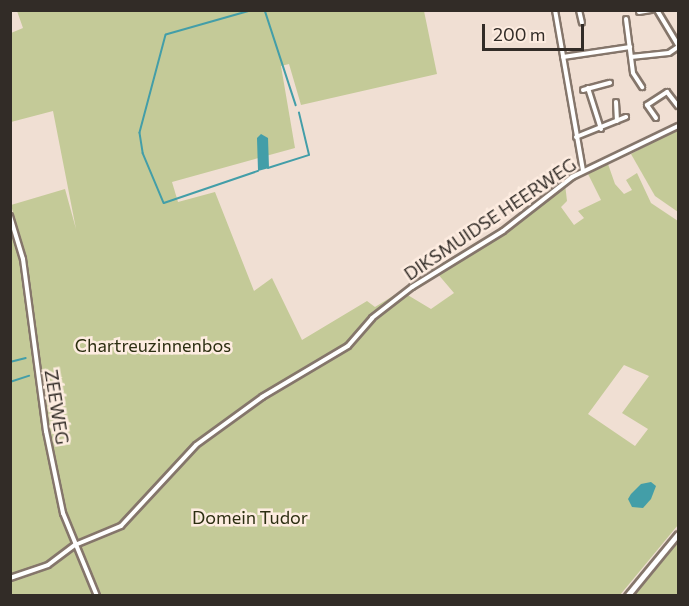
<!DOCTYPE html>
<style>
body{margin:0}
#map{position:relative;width:689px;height:606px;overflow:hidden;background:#f0dfd3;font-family:Commissioner,sans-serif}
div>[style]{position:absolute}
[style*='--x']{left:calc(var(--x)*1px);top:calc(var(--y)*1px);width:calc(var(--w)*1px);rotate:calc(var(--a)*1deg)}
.green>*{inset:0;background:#c4ca98}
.water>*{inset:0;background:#439ea8}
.stream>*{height:1.5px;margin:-0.75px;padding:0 0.75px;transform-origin:0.75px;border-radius:0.75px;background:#439ea8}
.roads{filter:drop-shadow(2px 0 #85766b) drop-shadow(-2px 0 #85766b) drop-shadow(0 2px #85766b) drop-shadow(0 -2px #85766b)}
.street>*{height:4px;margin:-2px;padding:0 2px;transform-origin:2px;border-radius:2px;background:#fff}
.primary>*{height:5px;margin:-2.5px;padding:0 2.5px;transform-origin:2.5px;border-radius:2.5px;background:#fff}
span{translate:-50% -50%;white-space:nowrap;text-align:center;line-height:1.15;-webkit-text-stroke:5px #fdece0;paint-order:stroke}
.street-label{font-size:18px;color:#322c27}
.park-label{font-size:18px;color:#2c2e11}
.frame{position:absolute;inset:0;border:12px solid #322c27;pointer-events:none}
.scale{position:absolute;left:482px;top:24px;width:102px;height:27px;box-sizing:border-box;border:3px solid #322c27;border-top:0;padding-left:8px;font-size:18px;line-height:21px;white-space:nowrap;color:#322c27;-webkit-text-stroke:4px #fdece0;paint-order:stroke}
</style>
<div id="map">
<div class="green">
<i style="clip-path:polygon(evenodd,17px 11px,424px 11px,437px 74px,301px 105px,289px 64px,281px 66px,295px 148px,172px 182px,178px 202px,215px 192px,254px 291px,272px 278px,302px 340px,367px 301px,375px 307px,401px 291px,431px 309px,454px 293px,437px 273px,496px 237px,565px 184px,567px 201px,561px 207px,574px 225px,584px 218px,578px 211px,601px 200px,587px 172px,608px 164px,615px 184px,624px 194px,632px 190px,626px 180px,637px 173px,651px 203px,678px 221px,678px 525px,620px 595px,11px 595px,10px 226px,20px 262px,43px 432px,60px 514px,71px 543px,77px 541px,65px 512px,49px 431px,25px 256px,11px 205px,65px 189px,76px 229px,53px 111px,11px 122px,11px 33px,23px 28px,17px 11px,624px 365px,649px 376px,622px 413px,648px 429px,635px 446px,588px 414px,624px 365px)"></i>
<i style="clip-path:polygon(678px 129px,678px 212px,655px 196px,631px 154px)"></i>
<i style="clip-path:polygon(677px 542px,678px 595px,634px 595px)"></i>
</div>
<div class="water">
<i style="clip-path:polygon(261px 134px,268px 138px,269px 168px,258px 171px,257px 138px)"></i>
<i style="clip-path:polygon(651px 482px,656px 486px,651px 499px,643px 508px,632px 507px,628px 499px,631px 494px,641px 484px)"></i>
</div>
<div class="stream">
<i style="--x:254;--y:10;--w:91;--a:164.1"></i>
<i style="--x:166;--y:35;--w:101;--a:104.9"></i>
<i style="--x:140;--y:133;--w:20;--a:81"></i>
<i style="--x:143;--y:153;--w:54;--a:67.2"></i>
<i style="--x:164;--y:203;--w:99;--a:-18.8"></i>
<i style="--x:265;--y:10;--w:100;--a:71.9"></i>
<i style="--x:268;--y:168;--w:43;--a:-17.6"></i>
<i style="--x:309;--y:155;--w:43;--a:-103.4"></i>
<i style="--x:10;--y:362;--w:16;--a:-14"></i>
<i style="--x:10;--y:382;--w:20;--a:-18"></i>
</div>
<div class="roads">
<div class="street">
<i style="--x:555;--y:10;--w:163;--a:80.1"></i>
<i style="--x:579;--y:10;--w:13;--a:77"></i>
<i style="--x:657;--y:10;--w:41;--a:59"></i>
<i style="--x:639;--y:12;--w:12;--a:-9"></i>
<i style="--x:626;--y:19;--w:54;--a:82.6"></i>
<i style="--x:633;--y:73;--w:17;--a:57"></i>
<i style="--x:563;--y:57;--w:68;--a:-8.5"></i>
<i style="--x:631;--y:57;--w:38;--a:-6"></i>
<i style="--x:669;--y:53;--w:11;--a:-34"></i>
<i style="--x:588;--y:88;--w:43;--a:72.4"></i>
<i style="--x:583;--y:90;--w:28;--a:-15"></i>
<i style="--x:616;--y:102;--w:19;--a:87"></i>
<i style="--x:656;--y:118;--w:16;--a:-125"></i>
<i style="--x:647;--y:105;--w:24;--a:-33"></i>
<i style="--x:667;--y:92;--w:18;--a:52"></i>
<i style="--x:576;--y:137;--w:54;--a:-21.8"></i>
<i style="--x:10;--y:216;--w:45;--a:73.2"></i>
<i style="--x:23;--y:259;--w:174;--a:82.4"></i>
<i style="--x:46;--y:431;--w:84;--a:78.3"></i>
<i style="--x:63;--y:513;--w:90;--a:67.7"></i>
<i style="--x:10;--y:578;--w:40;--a:-18.9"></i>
<i style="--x:48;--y:565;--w:34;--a:-37"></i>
<i style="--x:75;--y:545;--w:50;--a:-22.4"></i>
<i style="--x:121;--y:526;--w:110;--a:-47.2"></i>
<i style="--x:196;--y:445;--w:82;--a:-36"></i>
<i style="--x:262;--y:397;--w:100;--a:-30.7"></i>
<i style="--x:348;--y:346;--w:37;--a:-49"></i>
<i style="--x:372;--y:318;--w:51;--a:-37.8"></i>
<i style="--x:412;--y:287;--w:107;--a:-31.6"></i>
<i style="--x:503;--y:231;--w:88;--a:-38"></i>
<i style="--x:572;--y:177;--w:118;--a:-25.7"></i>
</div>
<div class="primary">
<i style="--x:627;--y:596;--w:80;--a:-50.6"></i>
</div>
</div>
<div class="street-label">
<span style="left:490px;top:219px;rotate:-34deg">DIKSMUIDSE HEERWEG</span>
<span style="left:57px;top:407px;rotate:81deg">ZEEWEG</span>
</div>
<div class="park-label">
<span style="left:153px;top:345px">Chartreuzinnenbos</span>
<span style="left:250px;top:517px">Domein Tudor</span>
</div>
<div class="frame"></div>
<div class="scale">200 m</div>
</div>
